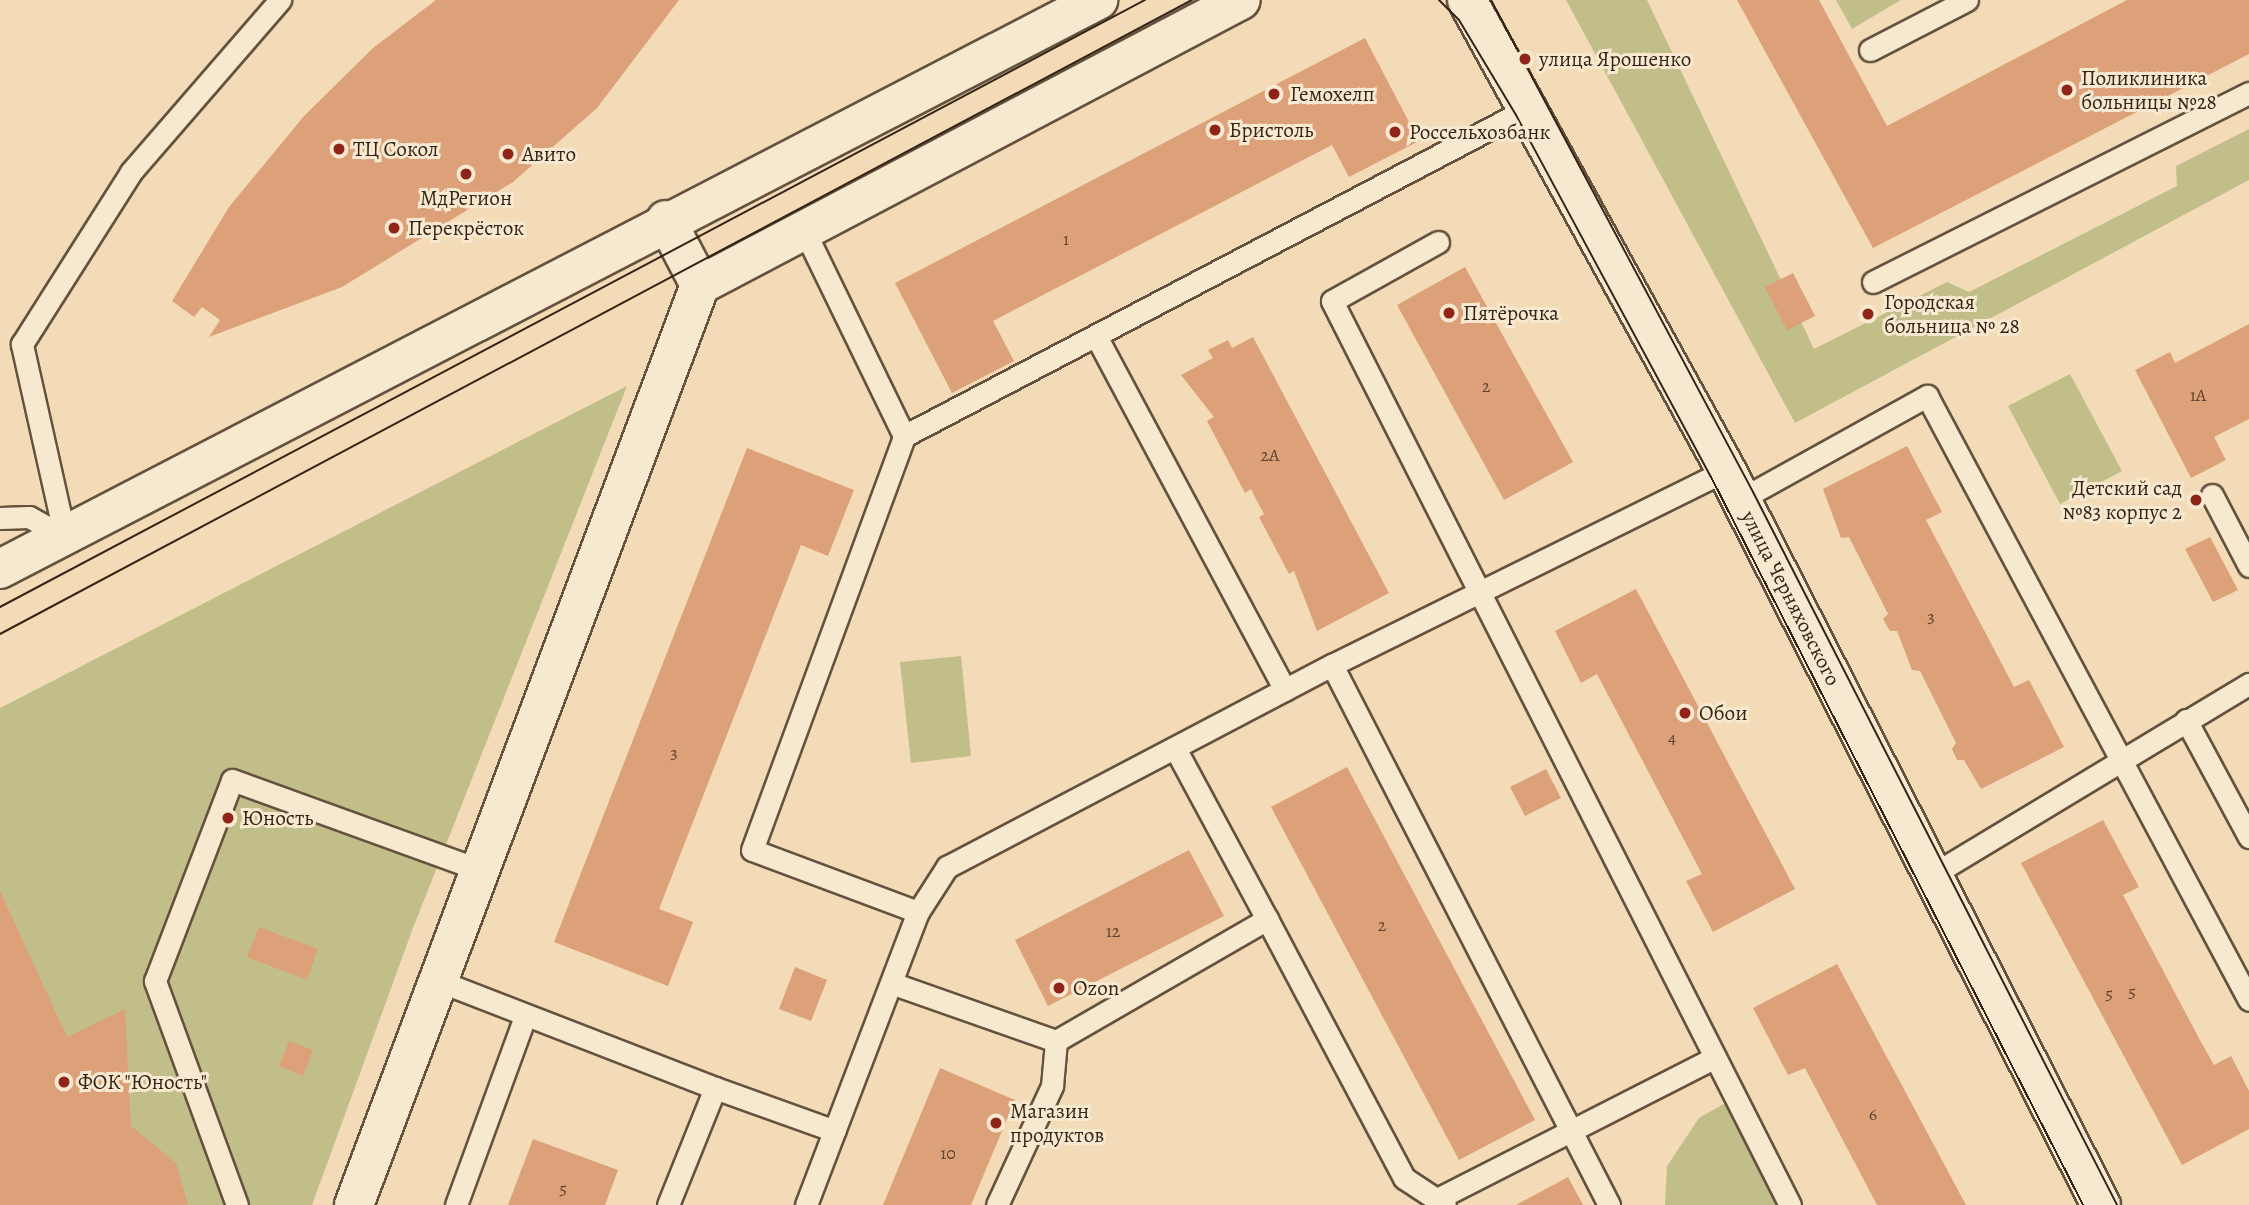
<!DOCTYPE html>
<meta charset="utf-8">
<style>
body{margin:0}
#map{position:relative;width:2249px;height:1205px;overflow:hidden;background:#f2dbb6;font-family:Alegreya,serif}
div>[style]{position:absolute}
[style*='--x']{left:calc(var(--x)*1px);top:calc(var(--y)*1px);width:calc(var(--w)*1px);rotate:calc(var(--a)*1deg)}
.green>*{inset:0;background:#c2be89}
.building>*{inset:0;background:#dca179}
.roads{filter:drop-shadow(2px 0 #64523e) drop-shadow(-2px 0 #64523e) drop-shadow(0 2px #64523e) drop-shadow(0 -2px #64523e)}
.service>*{height:21px;margin:-10.5px;padding:0 10.5px;transform-origin:10.5px;border-radius:10.5px;background:#f7e8d0}
.minor>*{height:38px;margin:-19px;padding:0 19px;transform-origin:19px;border-radius:19px;background:#f7e8d0}
.tertiary>*{height:38px;margin:-19px;padding:0 19px;transform-origin:19px;border-radius:19px;background:#f7e8d0}
.tram>*{height:2px;margin:-1px;padding:0 1px;transform-origin:1px;border-radius:1px;background:#352416}
.dots>*{width:19px;height:19px;translate:-50% -50%;box-sizing:border-box;border:4px solid #f7e8d0;border-radius:50%}
span{translate:-50% -50%;white-space:nowrap;text-align:center;line-height:1.15;-webkit-text-stroke:6px #f7e8d0;paint-order:stroke}
.number-label{font-size:18px;color:#5f432f}
.number-label span{-webkit-text-stroke-width:0}
.poi-label{font-size:21px;color:#352416}
.left{translate:0 -50%;text-align:left}
.right{translate:-100% -50%;text-align:right}
.street-label{font-size:21px;color:#352416}
</style>
<div id="map">
<div class="green">
<i style="clip-path:polygon(1566px 0,1647px 0,1814px 349px,1947px 282px,1969px 292px,2177px 186px,2176px 166px,2249px 129px,2249px 180px,1795px 423px)"></i>
<i style="clip-path:polygon(1836px 0,1901px 0,1852px 29px)"></i>
<i style="clip-path:polygon(2070px 374px,2122px 471px,2060px 504px,2008px 406px)"></i>
<i style="clip-path:polygon(627px 386px,413px 928px,312px 1205px,0 1205px,0 708px)"></i>
<i style="clip-path:polygon(961px 656px,971px 756px,911px 763px,900px 662px)"></i>
<i style="clip-path:polygon(1729px 1101px,1783px 1205px,1665px 1205px,1667px 1166px,1699px 1118px)"></i>
</div>
<div class="building">
<i style="clip-path:polygon(436px 0,679px 0,597px 108px,513px 182px,342px 287px,209px 337px,220px 320px,202px 307px,194px 317px,172px 301px,229px 207px,304px 116px,373px 48px)"></i>
<i style="clip-path:polygon(1737px 0,1819px 0,1887px 126px,2127px 0,2249px 0,2249px 54px,1873px 248px)"></i>
<i style="clip-path:polygon(1365px 38px,1419px 141px,1349px 177px,1332px 145px,993px 321px,1014px 361px,952px 393px,895px 283px)"></i>
<i style="clip-path:polygon(1465px 267px,1573px 462px,1504px 500px,1397px 305px)"></i>
<i style="clip-path:polygon(1793px 273px,1815px 316px,1787px 330px,1765px 287px)"></i>
<i style="clip-path:polygon(2249px 324px,2249px 419px,2214px 437px,2226px 460px,2191px 478px,2135px 370px,2170px 352px,2175px 363px)"></i>
<i style="clip-path:polygon(1253px 337px,1389px 593px,1317px 631px,1294px 571px,1289px 574px,1259px 517px,1264px 514px,1258px 503px,1251px 489px,1245px 493px,1207px 421px,1214px 417px,1181px 375px,1213px 358px,1208px 350px,1228px 340px,1232px 348px)"></i>
<i style="clip-path:polygon(1907px 446px,1942px 512px,1926px 520px,2014px 687px,2029px 680px,2064px 747px,1981px 789px,1964px 760px,1957px 760px,1952px 749px,1956px 743px,1920px 671px,1912px 670px,1897px 631px,1890px 631px,1883px 619px,1888px 614px,1849px 537px,1841px 538px,1823px 489px)"></i>
<i style="clip-path:polygon(747px 448px,854px 490px,828px 556px,801px 545px,659px 909px,693px 922px,668px 986px,554px 942px)"></i>
<i style="clip-path:polygon(2210px 537px,2238px 590px,2213px 602px,2185px 549px)"></i>
<i style="clip-path:polygon(1636px 589px,1795px 889px,1713px 932px,1686px 881px,1702px 874px,1597px 674px,1581px 683px,1555px 631px)"></i>
<i style="clip-path:polygon(1347px 767px,1535px 1120px,1459px 1160px,1271px 807px)"></i>
<i style="clip-path:polygon(1546px 769px,1561px 798px,1525px 816px,1510px 787px)"></i>
<i style="clip-path:polygon(2103px 820px,2139px 887px,2123px 895px,2201px 1042px,2214px 1065px,2231px 1056px,2249px 1091px,2249px 1129px,2182px 1165px,2021px 863px)"></i>
<i style="clip-path:polygon(1189px 850px,1224px 916px,1048px 1006px,1015px 940px)"></i>
<i style="clip-path:polygon(0 891px,67px 1037px,125px 1009px,131px 1126px,176px 1163px,188px 1205px,0 1205px)"></i>
<i style="clip-path:polygon(259px 927px,318px 949px,307px 980px,247px 957px)"></i>
<i style="clip-path:polygon(1837px 964px,1966px 1205px,1877px 1205px,1805px 1068px,1788px 1075px,1753px 1008px)"></i>
<i style="clip-path:polygon(795px 967px,827px 980px,811px 1021px,779px 1009px)"></i>
<i style="clip-path:polygon(289px 1041px,313px 1050px,303px 1076px,279px 1066px)"></i>
<i style="clip-path:polygon(940px 1068px,1015px 1100px,971px 1205px,883px 1205px)"></i>
<i style="clip-path:polygon(533px 1139px,618px 1170px,605px 1205px,508px 1205px)"></i>
<i style="clip-path:polygon(1568px 1177px,1583px 1205px,1516px 1205px)"></i>
</div>
<div class="roads">
<div class="service">
<i style="--x:1870;--y:50;--w:109;--a:-27.3"></i>
<i style="--x:804;--y:230;--w:229;--a:64.1"></i>
<i style="--x:1438;--y:242;--w:121;--a:150.9"></i>
<i style="--x:1332;--y:301;--w:1013;--a:63.13"></i>
<i style="--x:1873;--y:282;--w:421;--a:-26.7"></i>
<i style="--x:1096;--y:336;--w:401;--a:61.9"></i>
<i style="--x:2212;--y:495;--w:80;--a:62.5"></i>
<i style="--x:1741;--y:499;--w:213;--a:-29"></i>
<i style="--x:1927;--y:396;--w:684;--a:61.94"></i>
<i style="--x:0;--y:518;--w:29;--a:-2"></i>
<i style="--x:29;--y:517;--w:41;--a:29.1"></i>
<i style="--x:65;--y:537;--w:198;--a:-102.6"></i>
<i style="--x:22;--y:344;--w:204;--a:-57.6"></i>
<i style="--x:131;--y:172;--w:228;--a:-49.1"></i>
<i style="--x:1332;--y:665;--w:607;--a:62.84"></i>
<i style="--x:2186;--y:720;--w:133;--a:61.7"></i>
<i style="--x:1932;--y:875;--w:370;--a:-31.1"></i>
<i style="--x:918;--y:912;--w:54;--a:-57.2"></i>
<i style="--x:947;--y:867;--w:435;--a:-27.7"></i>
<i style="--x:1332;--y:665;--w:440;--a:-26.3"></i>
<i style="--x:1267;--y:919;--w:293;--a:62.1"></i>
<i style="--x:1404;--y:1178;--w:49;--a:33.4"></i>
<i style="--x:434;--y:979;--w:301;--a:21.2"></i>
<i style="--x:715;--y:1088;--w:126;--a:111.9"></i>
<i style="--x:894;--y:984;--w:172;--a:19.4"></i>
<i style="--x:1056;--y:1041;--w:45;--a:95.1"></i>
<i style="--x:1052;--y:1086;--w:131;--a:114.8"></i>
<i style="--x:1056;--y:1041;--w:244;--a:-30"></i>
<i style="--x:1267;--y:919;--w:192;--a:-118.3"></i>
<i style="--x:715;--y:1088;--w:127;--a:19.7"></i>
<i style="--x:1441;--y:1197;--w:304;--a:-27"></i>
<i style="--x:237;--y:1205;--w:239;--a:-110.1"></i>
<i style="--x:155;--y:981;--w:215;--a:-69"></i>
<i style="--x:232;--y:780;--w:262;--a:19.9"></i>
<i style="--x:456;--y:1205;--w:201;--a:-69.9"></i>
<i style="--x:806;--y:1205;--w:314;--a:-69.1"></i>
<i style="--x:918;--y:912;--w:177;--a:-159.5"></i>
<i style="--x:752;--y:850;--w:441;--a:-69.8"></i>
<i style="--x:904;--y:436;--w:706;--a:-27.69"></i>
</div>
<div class="minor">
<i style="--x:1467;--y:0;--w:537;--a:61.14"></i>
<i style="--x:1726;--y:470;--w:825;--a:62.97"></i>
<i style="--x:666;--y:220;--w:73;--a:62.4"></i>
<i style="--x:354;--y:1205;--w:983;--a:-69.39"></i>
<i style="--x:700;--y:285;--w:611;--a:-27.78"></i>
</div>
<div class="tertiary">
<i style="--x:0;--y:569;--w:1237;--a:-27.39"></i>
</div>
</div>
<div class="tram">
<i style="--x:1439;--y:0;--w:28;--a:45"></i>
<i style="--x:1459;--y:20;--w:111;--a:59"></i>
<i style="--x:1516;--y:115;--w:411;--a:61.7"></i>
<i style="--x:1711;--y:477;--w:818;--a:62.93"></i>
<i style="--x:1491;--y:0;--w:557;--a:61.96"></i>
<i style="--x:1753;--y:492;--w:801;--a:62.95"></i>
<i style="--x:0;--y:607;--w:1296;--a:-27.93"></i>
<i style="--x:0;--y:634;--w:1350;--a:-28.01"></i>
</div>
<div class="dots">
<i style="left:1525px;top:59px;background:#8f2418"></i>
<i style="left:2067px;top:90px;background:#8f2418"></i>
<i style="left:1274px;top:94px;background:#8f2418"></i>
<i style="left:1215px;top:130px;background:#8f2418"></i>
<i style="left:1395px;top:132px;background:#8f2418"></i>
<i style="left:339px;top:149px;background:#8f2418"></i>
<i style="left:508px;top:154px;background:#8f2418"></i>
<i style="left:466px;top:174px;background:#8f2418"></i>
<i style="left:394px;top:228px;background:#8f2418"></i>
<i style="left:1449px;top:313px;background:#8f2418"></i>
<i style="left:1868px;top:314px;background:#8f2418"></i>
<i style="left:2196px;top:500px;background:#8f2418"></i>
<i style="left:1685px;top:713px;background:#8f2418"></i>
<i style="left:228px;top:818px;background:#8f2418"></i>
<i style="left:1059px;top:988px;background:#8f2418"></i>
<i style="left:64px;top:1082px;background:#8f2418"></i>
<i style="left:996px;top:1123px;background:#8f2418"></i>
</div>
<div class="number-label">
<span style="left:1066px;top:239px">1</span>
<span style="left:1486px;top:386px">2</span>
<span style="left:2198px;top:395px">1А</span>
<span style="left:1270px;top:455px">2А</span>
<span style="left:1931px;top:616px">3</span>
<span style="left:1672px;top:737px">4</span>
<span style="left:674px;top:752px">3</span>
<span style="left:1382px;top:925px">2</span>
<span style="left:1113px;top:931px">12</span>
<span style="left:2132px;top:991px">5</span>
<span style="left:2109px;top:993px">5</span>
<span style="left:1873px;top:1114px">6</span>
<span style="left:948px;top:1153px">10</span>
<span style="left:563px;top:1188px">5</span>
</div>
<div class="poi-label">
<span class="left" style="left:1539px;top:59px">улица Ярошенко</span>
<span class="left" style="left:2081px;top:90px">Поликлиника<br>больницы №28</span>
<span class="left" style="left:1290px;top:94px">Гемохелп</span>
<span class="left" style="left:1229px;top:130px">Бристоль</span>
<span class="left" style="left:1409px;top:132px">Россельхозбанк</span>
<span class="left" style="left:353px;top:149px">ТЦ Сокол</span>
<span class="left" style="left:522px;top:154px">Авито</span>
<span style="left:466px;top:198px">МдРегион</span>
<span class="left" style="left:408px;top:228px">Перекрёсток</span>
<span class="left" style="left:1884px;top:314px">Городская<br>больница № 28</span>
<span class="left" style="left:1463px;top:313px">Пятёрочка</span>
<span class="right" style="left:2182px;top:500px">Детский сад<br>№83 корпус 2</span>
<span class="left" style="left:1699px;top:713px">Обои</span>
<span class="left" style="left:242px;top:818px">Юность</span>
<span class="left" style="left:1073px;top:988px">Ozon</span>
<span class="left" style="left:78px;top:1082px">ФОК "Юность"</span>
<span class="left" style="left:1010px;top:1123px">Магазин<br>продуктов</span>
</div>
<div class="street-label">
<span style="left:1791px;top:598px;rotate:63deg">улица Черняховского</span>
</div>
</div>
